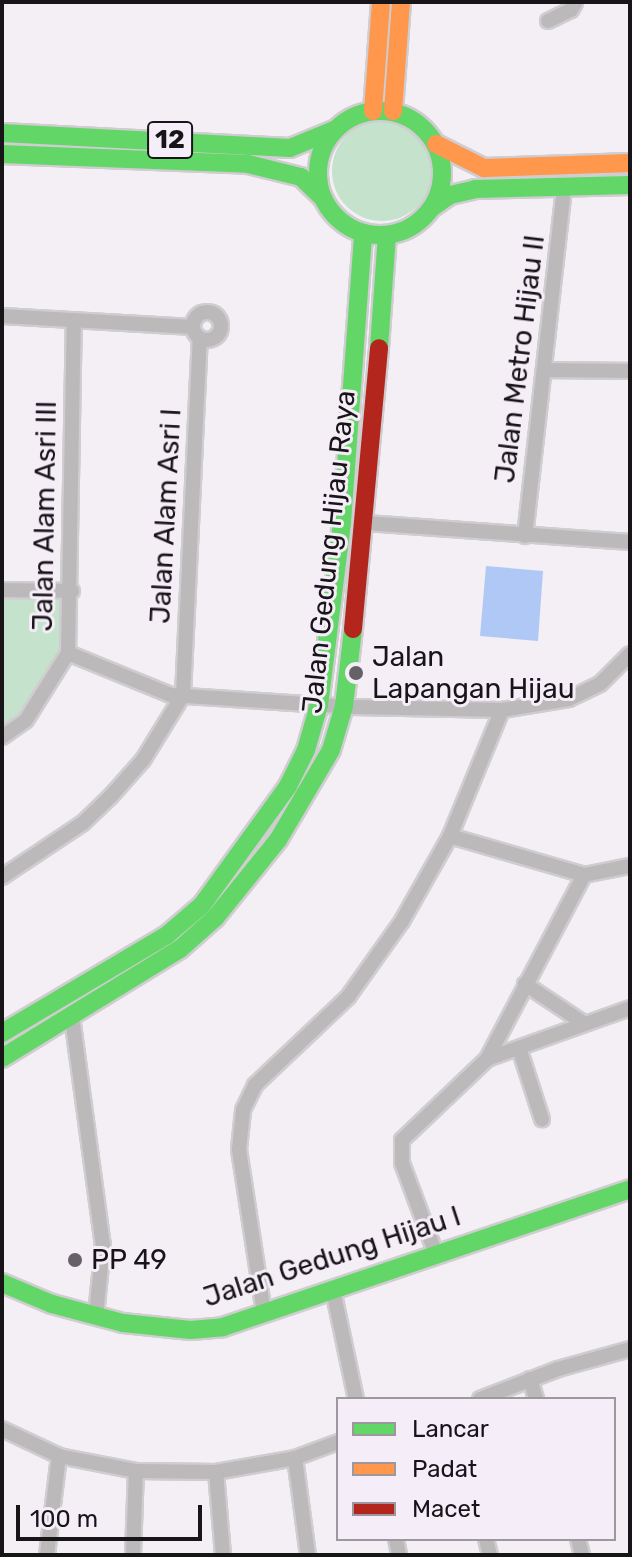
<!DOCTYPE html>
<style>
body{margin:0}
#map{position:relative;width:632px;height:1557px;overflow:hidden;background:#f4eff5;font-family:Rubik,sans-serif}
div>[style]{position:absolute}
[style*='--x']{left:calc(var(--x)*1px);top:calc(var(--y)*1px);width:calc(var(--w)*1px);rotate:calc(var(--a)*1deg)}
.green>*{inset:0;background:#c4e2cc}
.round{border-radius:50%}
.water>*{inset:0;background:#b0c8f5}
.roads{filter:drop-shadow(2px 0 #d0cdd1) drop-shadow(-2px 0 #d0cdd1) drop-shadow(0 2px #d0cdd1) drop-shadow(0 -2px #d0cdd1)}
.street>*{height:14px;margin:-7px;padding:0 7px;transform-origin:7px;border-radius:7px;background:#bbb9ba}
.street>.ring{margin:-7px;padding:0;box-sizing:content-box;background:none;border:14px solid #bbb9ba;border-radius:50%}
.fast>*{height:18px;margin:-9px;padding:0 9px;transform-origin:9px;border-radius:9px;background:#63d668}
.fast>.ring{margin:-9px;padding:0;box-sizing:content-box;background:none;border:18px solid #63d668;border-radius:50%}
.slow>*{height:18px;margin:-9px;padding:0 9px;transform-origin:9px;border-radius:9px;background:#ff974d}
.jam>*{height:18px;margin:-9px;padding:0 9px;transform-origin:9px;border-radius:9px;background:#b3261e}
.dots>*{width:22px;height:22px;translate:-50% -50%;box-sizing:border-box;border:4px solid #f5edf7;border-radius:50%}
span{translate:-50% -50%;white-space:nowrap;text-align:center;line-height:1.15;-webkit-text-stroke:6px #f5edf7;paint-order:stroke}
.shield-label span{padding:2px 6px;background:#f5edf7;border:2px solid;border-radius:6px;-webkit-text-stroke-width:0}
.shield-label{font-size:26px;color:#181519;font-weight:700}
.street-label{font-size:28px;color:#181519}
.poi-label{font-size:28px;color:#181519}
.left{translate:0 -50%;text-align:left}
.frame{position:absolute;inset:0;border:4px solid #181519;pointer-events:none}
.legend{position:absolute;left:336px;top:1397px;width:280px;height:144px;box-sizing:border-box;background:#f5edf7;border:2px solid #9d979e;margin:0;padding:10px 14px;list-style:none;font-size:24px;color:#181519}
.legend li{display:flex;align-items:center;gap:16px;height:40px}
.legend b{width:40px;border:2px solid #9d979e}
.scale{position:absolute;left:16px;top:1505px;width:186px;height:36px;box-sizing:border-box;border:4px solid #181519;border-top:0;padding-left:10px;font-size:24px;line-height:28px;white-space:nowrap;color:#181519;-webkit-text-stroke:6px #f5edf7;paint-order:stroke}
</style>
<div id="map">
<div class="green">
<i class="round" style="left:332px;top:121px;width:100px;height:100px"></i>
<i style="clip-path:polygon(2px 597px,68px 598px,60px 653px,19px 719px,2px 729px)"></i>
</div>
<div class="water">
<i style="clip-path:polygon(486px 566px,543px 571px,538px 641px,480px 636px)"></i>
</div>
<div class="roads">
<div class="street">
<i style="--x:548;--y:21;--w:25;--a:-26"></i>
<i style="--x:571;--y:10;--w:8;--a:-60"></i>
<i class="ring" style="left:193px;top:312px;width:14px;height:14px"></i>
<i style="--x:2;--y:316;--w:191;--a:3.3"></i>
<i style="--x:547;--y:370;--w:83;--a:0.7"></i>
<i style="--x:366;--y:523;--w:265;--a:4.1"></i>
<i style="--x:525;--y:536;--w:350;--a:-83.6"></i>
<i style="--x:2;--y:590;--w:70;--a:0.8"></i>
<i style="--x:68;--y:653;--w:111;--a:22.2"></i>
<i style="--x:171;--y:695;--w:183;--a:3.8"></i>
<i style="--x:354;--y:707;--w:148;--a:1.2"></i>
<i style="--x:502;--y:710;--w:68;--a:-9.3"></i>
<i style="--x:569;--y:699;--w:34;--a:-26"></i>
<i style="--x:600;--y:684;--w:42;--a:-45"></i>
<i style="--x:2;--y:737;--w:29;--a:-35"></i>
<i style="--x:26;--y:720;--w:79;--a:-57.9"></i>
<i style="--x:68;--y:653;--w:333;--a:-89"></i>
<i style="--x:450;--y:836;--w:140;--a:16.2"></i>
<i style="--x:584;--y:875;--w:47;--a:-11.1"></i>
<i style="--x:2;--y:877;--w:97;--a:-33.7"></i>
<i style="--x:83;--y:823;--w:39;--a:-44"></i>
<i style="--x:111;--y:796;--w:48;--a:-48.4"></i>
<i style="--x:143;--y:760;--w:76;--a:-58.4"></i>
<i style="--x:183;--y:695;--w:356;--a:-87.3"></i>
<i style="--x:525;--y:984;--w:69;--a:33.7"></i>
<i style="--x:72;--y:1017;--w:230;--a:82.3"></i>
<i style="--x:103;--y:1245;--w:70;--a:95.7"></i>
<i style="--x:519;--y:1048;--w:75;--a:72.1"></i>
<i style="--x:487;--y:1059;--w:152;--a:-19.6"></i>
<i style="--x:436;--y:1254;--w:97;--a:-110.5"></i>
<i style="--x:402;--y:1163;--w:23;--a:-90"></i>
<i style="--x:402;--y:1140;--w:117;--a:-43.6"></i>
<i style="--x:487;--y:1059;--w:208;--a:-62.2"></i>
<i style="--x:333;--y:1290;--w:111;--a:78.1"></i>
<i style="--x:264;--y:1313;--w:166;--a:-98.7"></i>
<i style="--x:239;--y:1149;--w:39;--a:-84"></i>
<i style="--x:243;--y:1110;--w:28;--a:-64"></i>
<i style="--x:255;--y:1085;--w:128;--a:-43.4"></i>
<i style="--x:348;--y:997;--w:93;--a:-54.6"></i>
<i style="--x:402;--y:921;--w:98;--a:-60.5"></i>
<i style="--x:450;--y:836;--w:136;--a:-67.6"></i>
<i style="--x:530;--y:1379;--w:21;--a:73"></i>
<i style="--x:480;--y:1399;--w:84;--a:-21"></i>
<i style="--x:558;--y:1369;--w:75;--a:-15.5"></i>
<i style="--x:2;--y:1429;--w:63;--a:25.3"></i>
<i style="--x:59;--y:1456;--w:78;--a:11"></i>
<i style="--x:136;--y:1471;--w:80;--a:0.7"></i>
<i style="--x:216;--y:1472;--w:80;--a:-10"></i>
<i style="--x:295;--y:1458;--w:46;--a:-20.4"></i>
<i style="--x:295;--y:1458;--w:98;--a:82.4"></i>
<i style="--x:216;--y:1472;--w:83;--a:85.2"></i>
<i style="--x:396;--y:1539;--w:16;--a:79"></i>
<i style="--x:486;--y:1539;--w:16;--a:76"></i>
<i style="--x:578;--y:1539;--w:16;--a:76"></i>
<i style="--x:47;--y:1555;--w:100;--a:-83.1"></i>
<i style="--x:133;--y:1555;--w:84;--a:-88"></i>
</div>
<div class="fast">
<i class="ring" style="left:318px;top:111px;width:106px;height:106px"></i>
<i style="--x:2;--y:133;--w:288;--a:3"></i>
<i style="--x:290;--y:148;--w:48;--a:-22.2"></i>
<i style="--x:2;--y:154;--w:246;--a:2.3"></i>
<i style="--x:248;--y:164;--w:55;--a:13.8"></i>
<i style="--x:301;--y:177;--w:30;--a:44"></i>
<i style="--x:433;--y:207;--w:21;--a:-35"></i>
<i style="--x:450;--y:195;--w:26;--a:-13"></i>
<i style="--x:475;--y:189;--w:155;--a:-1.5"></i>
<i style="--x:379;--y:348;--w:113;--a:-86"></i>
<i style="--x:2;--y:1033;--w:192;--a:-30.7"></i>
<i style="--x:167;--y:935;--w:46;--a:-40.6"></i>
<i style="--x:202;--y:905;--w:147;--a:-54.1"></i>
<i style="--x:288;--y:786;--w:40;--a:-63.4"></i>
<i style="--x:306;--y:750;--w:47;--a:-73.9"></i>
<i style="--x:319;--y:705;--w:184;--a:-82.8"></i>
<i style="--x:342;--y:522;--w:290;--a:-85.8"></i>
<i style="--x:2;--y:1058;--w:209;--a:-31.5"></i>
<i style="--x:180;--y:949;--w:47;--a:-41.5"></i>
<i style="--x:215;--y:918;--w:100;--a:-51.1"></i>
<i style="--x:278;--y:840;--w:104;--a:-59.5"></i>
<i style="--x:331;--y:750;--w:46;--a:-73.5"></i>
<i style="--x:344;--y:706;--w:78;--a:-83.3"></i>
<i style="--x:2;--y:1283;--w:54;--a:22.8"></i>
<i style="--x:52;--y:1304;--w:73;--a:15"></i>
<i style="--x:123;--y:1323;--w:68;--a:5.9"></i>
<i style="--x:191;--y:1330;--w:32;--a:-5"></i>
<i style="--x:223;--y:1327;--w:430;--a:-18.7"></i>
</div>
<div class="slow">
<i style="--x:373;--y:111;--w:109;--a:-85.8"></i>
<i style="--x:393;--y:111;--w:109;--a:-85.8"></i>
<i style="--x:436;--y:144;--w:54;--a:26.6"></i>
<i style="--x:484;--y:168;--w:146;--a:-2"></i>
</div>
<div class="jam">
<i style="--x:353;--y:629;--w:282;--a:-84.7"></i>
</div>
</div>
<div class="dots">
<i style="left:356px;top:673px;background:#656166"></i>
<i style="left:75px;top:1260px;background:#656166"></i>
</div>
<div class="shield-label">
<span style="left:170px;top:140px">12</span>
</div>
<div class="street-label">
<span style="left:520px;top:359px;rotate:-83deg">Jalan Metro Hijau II</span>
<span style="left:45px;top:516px;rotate:-89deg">Jalan Alam Asri III</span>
<span style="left:166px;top:516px;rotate:-87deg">Jalan Alam Asri I</span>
<span style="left:329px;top:552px;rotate:-84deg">Jalan Gedung Hijau Raya</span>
<span style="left:332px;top:1257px;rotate:-18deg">Jalan Gedung Hijau I</span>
</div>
<div class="poi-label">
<span class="left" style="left:372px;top:673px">Jalan<br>Lapangan Hijau</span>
<span class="left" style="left:91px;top:1260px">PP 49</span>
</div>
<div class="frame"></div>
<ul class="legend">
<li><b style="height:10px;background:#63d668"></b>Lancar</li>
<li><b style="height:10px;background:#ff974d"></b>Padat</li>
<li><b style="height:10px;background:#b3261e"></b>Macet</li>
</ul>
<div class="scale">100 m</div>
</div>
